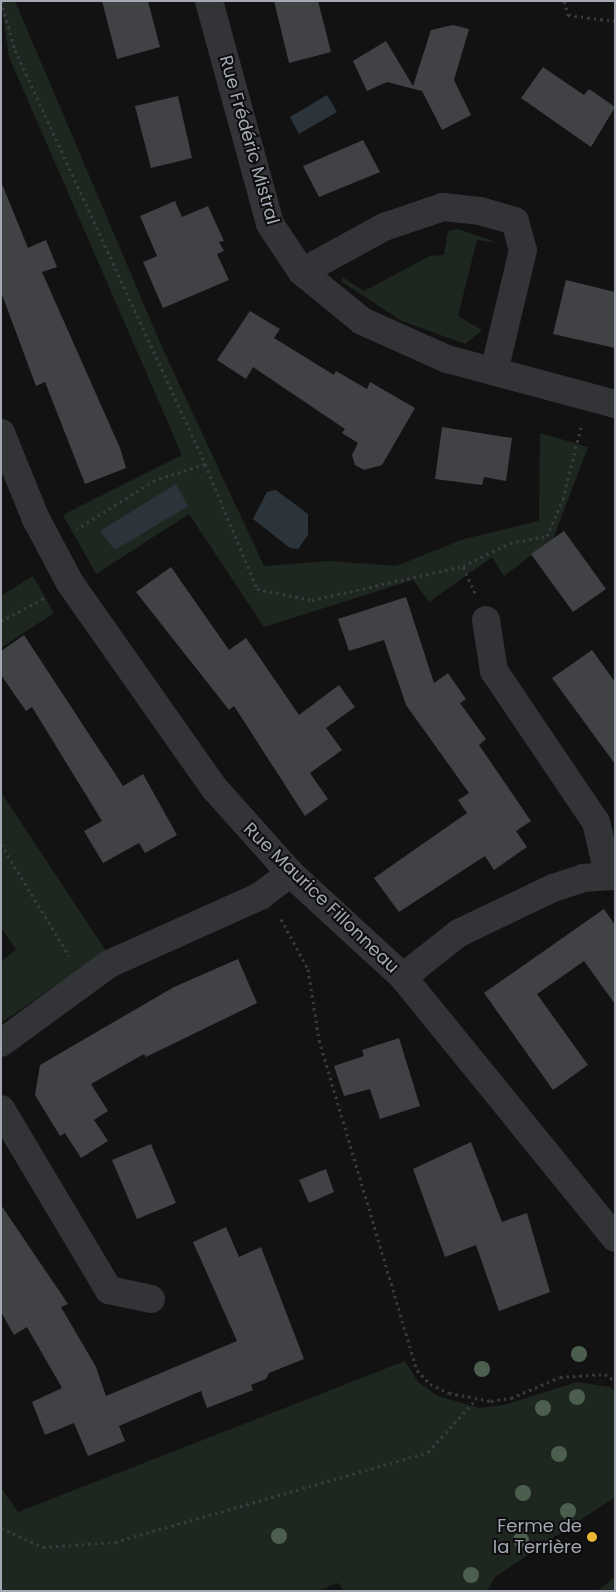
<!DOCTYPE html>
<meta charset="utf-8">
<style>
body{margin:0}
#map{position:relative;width:616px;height:1592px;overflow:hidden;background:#121213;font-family:Poppins,sans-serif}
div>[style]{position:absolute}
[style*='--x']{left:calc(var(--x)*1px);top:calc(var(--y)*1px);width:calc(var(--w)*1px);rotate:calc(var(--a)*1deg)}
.green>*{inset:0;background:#1e2620}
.water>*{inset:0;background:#2c343b}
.building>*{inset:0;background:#414246}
.path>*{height:3px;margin-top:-1.5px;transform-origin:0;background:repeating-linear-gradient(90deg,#393a3f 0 2.5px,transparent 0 6.5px)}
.minor>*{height:28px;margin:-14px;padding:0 14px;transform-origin:14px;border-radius:14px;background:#333438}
.trees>*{width:16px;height:16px;margin:-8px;border-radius:50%;background:#4c5f4f}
.dots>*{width:14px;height:14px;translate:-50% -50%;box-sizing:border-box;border:2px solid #0d0d0e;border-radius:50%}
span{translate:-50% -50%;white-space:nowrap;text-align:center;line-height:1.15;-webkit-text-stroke:4px #0d0d0e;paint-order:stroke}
.street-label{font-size:18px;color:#a4a8b3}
.poi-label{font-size:18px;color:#a4a8b3}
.right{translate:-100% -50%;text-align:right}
.frame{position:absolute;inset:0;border:2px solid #a4a8b3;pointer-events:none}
</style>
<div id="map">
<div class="green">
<i style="clip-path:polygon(1px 1px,15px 1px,162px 347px,264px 566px,329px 561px,396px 566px,464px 539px,539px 521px,540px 433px,588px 447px,553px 539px,504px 576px,492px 557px,429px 602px,413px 580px,264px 627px,189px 514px,96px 574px,63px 515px,182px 455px,9px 57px)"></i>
<i style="clip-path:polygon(458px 229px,499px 243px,477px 240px,458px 316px,482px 330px,465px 344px,402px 321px,342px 282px,342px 277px,364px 291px,430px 256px,444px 255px,448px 231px)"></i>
<i style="clip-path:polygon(33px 576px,54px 613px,1px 648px,1px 596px)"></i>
<i style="clip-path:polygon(1px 792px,106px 951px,1px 1023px,1px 961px,16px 950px,1px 927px)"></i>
<i style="clip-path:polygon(405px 1361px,418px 1382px,438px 1396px,479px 1408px,504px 1405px,577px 1382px,610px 1387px,615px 1391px,615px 1497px,495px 1577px,487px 1591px,344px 1591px,338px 1583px,318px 1591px,1px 1591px,1px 1487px,18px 1512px)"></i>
<i style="clip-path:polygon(615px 1577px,615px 1591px,597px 1591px)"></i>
</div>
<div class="water">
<i style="clip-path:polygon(327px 95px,337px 112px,299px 134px,290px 117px)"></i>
<i style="clip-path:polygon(176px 484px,188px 506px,115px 550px,100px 531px)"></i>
<i style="clip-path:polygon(276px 490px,308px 514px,308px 535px,298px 549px,290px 548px,253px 519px,267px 492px)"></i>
</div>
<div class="building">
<i style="clip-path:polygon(102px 1px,148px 1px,160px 47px,117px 59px)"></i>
<i style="clip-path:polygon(274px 1px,318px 1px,331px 52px,289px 63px)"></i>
<i style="clip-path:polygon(453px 25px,469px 29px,454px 80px,471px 115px,442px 130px,422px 91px,387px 82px,367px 91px,353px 61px,386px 41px,413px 86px,431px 30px)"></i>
<i style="clip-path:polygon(543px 67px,584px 95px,589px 89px,615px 107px,591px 147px,521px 98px)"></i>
<i style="clip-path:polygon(178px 96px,192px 158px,151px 168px,135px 106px)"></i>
<i style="clip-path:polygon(363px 140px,380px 172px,319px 197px,303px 166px)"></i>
<i style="clip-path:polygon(2px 184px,28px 248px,46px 240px,57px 267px,42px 272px,120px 448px,126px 468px,85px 484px,45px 382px,36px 386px,1px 292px)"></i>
<i style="clip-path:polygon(175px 201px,182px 217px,208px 206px,224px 241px,219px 242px,224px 251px,217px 254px,229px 280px,163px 308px,143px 262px,157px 256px,140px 216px)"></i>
<i style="clip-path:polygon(566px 280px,615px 292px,615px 348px,553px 334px)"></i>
<i style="clip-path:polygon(250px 311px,280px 329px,274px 338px,334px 375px,336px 371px,367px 389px,370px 382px,415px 408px,382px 465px,364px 470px,355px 465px,352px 455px,358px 443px,342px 433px,345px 429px,253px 367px,246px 379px,217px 360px)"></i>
<i style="clip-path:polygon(442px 427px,512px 438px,506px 481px,484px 477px,482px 485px,435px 479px)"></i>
<i style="clip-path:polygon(564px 531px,606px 589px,573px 612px,531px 554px)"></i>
<i style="clip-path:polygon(171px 567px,229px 650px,246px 638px,299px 715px,339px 685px,355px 707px,326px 728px,342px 750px,310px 773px,328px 799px,305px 816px,234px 706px,229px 710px,136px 592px)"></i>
<i style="clip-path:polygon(406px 597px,434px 683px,448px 673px,459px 689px,466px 699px,460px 703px,486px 739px,479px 745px,531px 821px,516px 831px,527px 847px,494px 870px,485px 856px,399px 912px,374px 878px,467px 813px,458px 800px,469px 793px,406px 705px,384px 640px,349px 651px,338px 619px)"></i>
<i style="clip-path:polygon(24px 635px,123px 786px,143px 774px,177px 835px,145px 853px,139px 843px,103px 863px,84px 831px,102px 821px,32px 707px,26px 711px,1px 675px,1px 651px)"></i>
<i style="clip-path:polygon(592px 650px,615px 682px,615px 764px,552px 678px)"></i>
<i style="clip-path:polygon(604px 909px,615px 925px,615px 1004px,584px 961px,537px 994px,588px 1065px,553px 1090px,484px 993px)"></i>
<i style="clip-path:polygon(238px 959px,257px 1003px,146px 1057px,144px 1054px,91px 1084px,108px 1111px,94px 1120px,108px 1141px,81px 1158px,65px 1133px,60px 1136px,35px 1095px,40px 1065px,174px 987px)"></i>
<i style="clip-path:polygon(399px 1038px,420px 1106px,380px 1119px,370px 1089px,344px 1096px,334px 1066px,364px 1056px,362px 1050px)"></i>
<i style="clip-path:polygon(471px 1142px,502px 1222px,527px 1213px,550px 1292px,499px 1311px,476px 1245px,445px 1257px,413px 1169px)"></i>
<i style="clip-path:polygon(151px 1144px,176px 1203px,137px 1219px,112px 1160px)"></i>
<i style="clip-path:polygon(326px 1169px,334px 1192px,309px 1203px,299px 1180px)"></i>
<i style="clip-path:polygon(1px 1205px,68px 1304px,61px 1307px,96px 1367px,106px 1396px,237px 1341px,193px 1242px,226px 1227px,239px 1257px,261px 1247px,304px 1359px,269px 1373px,266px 1379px,251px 1385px,253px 1390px,207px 1408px,201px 1391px,119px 1426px,125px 1441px,88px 1456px,74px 1423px,45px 1435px,32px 1402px,62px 1388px,27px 1327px,14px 1335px,1px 1312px)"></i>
</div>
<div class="path">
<i style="--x:1;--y:1;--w:51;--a:74.1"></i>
<i style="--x:15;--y:50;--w:456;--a:65.3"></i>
<i style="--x:205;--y:464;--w:52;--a:162.3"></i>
<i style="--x:155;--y:480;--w:92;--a:147.9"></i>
<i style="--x:564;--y:1;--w:15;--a:74"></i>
<i style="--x:568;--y:15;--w:47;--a:7.3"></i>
<i style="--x:205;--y:464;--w:135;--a:67.4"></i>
<i style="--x:257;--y:589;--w:56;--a:11.3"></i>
<i style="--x:312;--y:600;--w:155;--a:-12.7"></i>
<i style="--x:475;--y:593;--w:30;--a:-114"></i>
<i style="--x:463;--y:566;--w:52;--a:-26.1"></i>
<i style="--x:510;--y:543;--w:38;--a:-11"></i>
<i style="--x:547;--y:536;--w:40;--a:-66.6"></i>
<i style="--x:563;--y:499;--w:74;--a:-76"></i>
<i style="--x:1;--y:621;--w:49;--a:-28.1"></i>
<i style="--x:1;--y:844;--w:131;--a:58.7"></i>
<i style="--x:281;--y:919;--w:57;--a:61.6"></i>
<i style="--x:308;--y:969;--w:72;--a:81.2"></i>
<i style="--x:319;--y:1040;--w:344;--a:73.5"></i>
<i style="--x:417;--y:1370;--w:19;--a:47"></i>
<i style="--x:430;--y:1384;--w:21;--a:25"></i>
<i style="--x:449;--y:1393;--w:43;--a:10.8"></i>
<i style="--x:491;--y:1401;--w:20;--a:-9"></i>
<i style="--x:511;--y:1398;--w:53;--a:-23.2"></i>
<i style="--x:560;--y:1377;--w:45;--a:-3.8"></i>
<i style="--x:605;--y:1374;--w:12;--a:35"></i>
<i style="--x:1;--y:1528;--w:46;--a:24.3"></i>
<i style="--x:43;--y:1547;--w:72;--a:-4"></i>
<i style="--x:115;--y:1542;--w:326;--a:-16"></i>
<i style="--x:428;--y:1452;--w:72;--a:-47.8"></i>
</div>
<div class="minor">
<i style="--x:209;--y:1;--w:231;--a:74.7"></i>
<i style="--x:270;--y:224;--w:58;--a:56.3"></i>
<i style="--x:302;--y:272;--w:77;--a:39.2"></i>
<i style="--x:362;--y:321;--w:93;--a:24.1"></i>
<i style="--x:447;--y:359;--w:174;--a:15"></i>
<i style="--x:302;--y:272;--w:94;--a:-28.8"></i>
<i style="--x:384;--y:227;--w:62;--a:-18.7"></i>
<i style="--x:443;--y:207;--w:37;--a:6"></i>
<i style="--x:480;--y:211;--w:36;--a:16"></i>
<i style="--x:515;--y:221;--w:30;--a:75"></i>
<i style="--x:523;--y:250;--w:125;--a:103.4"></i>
<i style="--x:1;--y:433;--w:93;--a:67.9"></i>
<i style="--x:36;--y:519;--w:72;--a:62"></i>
<i style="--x:70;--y:583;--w:252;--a:54.9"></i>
<i style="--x:215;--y:789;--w:113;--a:48.2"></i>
<i style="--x:290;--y:873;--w:154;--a:42.6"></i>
<i style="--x:403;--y:977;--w:336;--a:50.9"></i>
<i style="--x:486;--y:620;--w:52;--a:81.1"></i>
<i style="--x:494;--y:671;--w:182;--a:56"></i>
<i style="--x:596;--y:822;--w:53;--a:77"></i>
<i style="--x:403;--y:977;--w:71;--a:-38.2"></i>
<i style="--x:459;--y:933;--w:104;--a:-25.6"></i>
<i style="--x:553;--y:888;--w:32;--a:-18"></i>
<i style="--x:583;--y:878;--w:32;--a:-4"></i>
<i style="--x:1;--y:1043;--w:134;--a:-36.2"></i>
<i style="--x:109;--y:964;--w:166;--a:-24.2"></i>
<i style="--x:260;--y:896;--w:38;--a:-37"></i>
<i style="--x:1;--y:1109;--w:211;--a:59.2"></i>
<i style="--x:109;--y:1290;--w:43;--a:12.1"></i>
</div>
<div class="trees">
<i style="left:579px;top:1354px"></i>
<i style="left:482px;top:1369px"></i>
<i style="left:577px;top:1397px"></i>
<i style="left:543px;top:1408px"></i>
<i style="left:559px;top:1454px"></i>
<i style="left:523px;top:1493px"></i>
<i style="left:568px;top:1511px"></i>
<i style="left:279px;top:1536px"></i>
<i style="left:521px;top:1540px"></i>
<i style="left:471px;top:1575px"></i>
</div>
<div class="dots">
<i style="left:592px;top:1537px;background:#e9b734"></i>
</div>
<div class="street-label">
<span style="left:249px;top:140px;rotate:74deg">Rue Frédéric Mistral</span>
<span style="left:321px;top:898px;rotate:44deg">Rue Maurice Fillonneau</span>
</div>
<div class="poi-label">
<span class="right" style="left:582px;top:1537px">Ferme de<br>la Terrière</span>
</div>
<div class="frame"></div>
</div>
